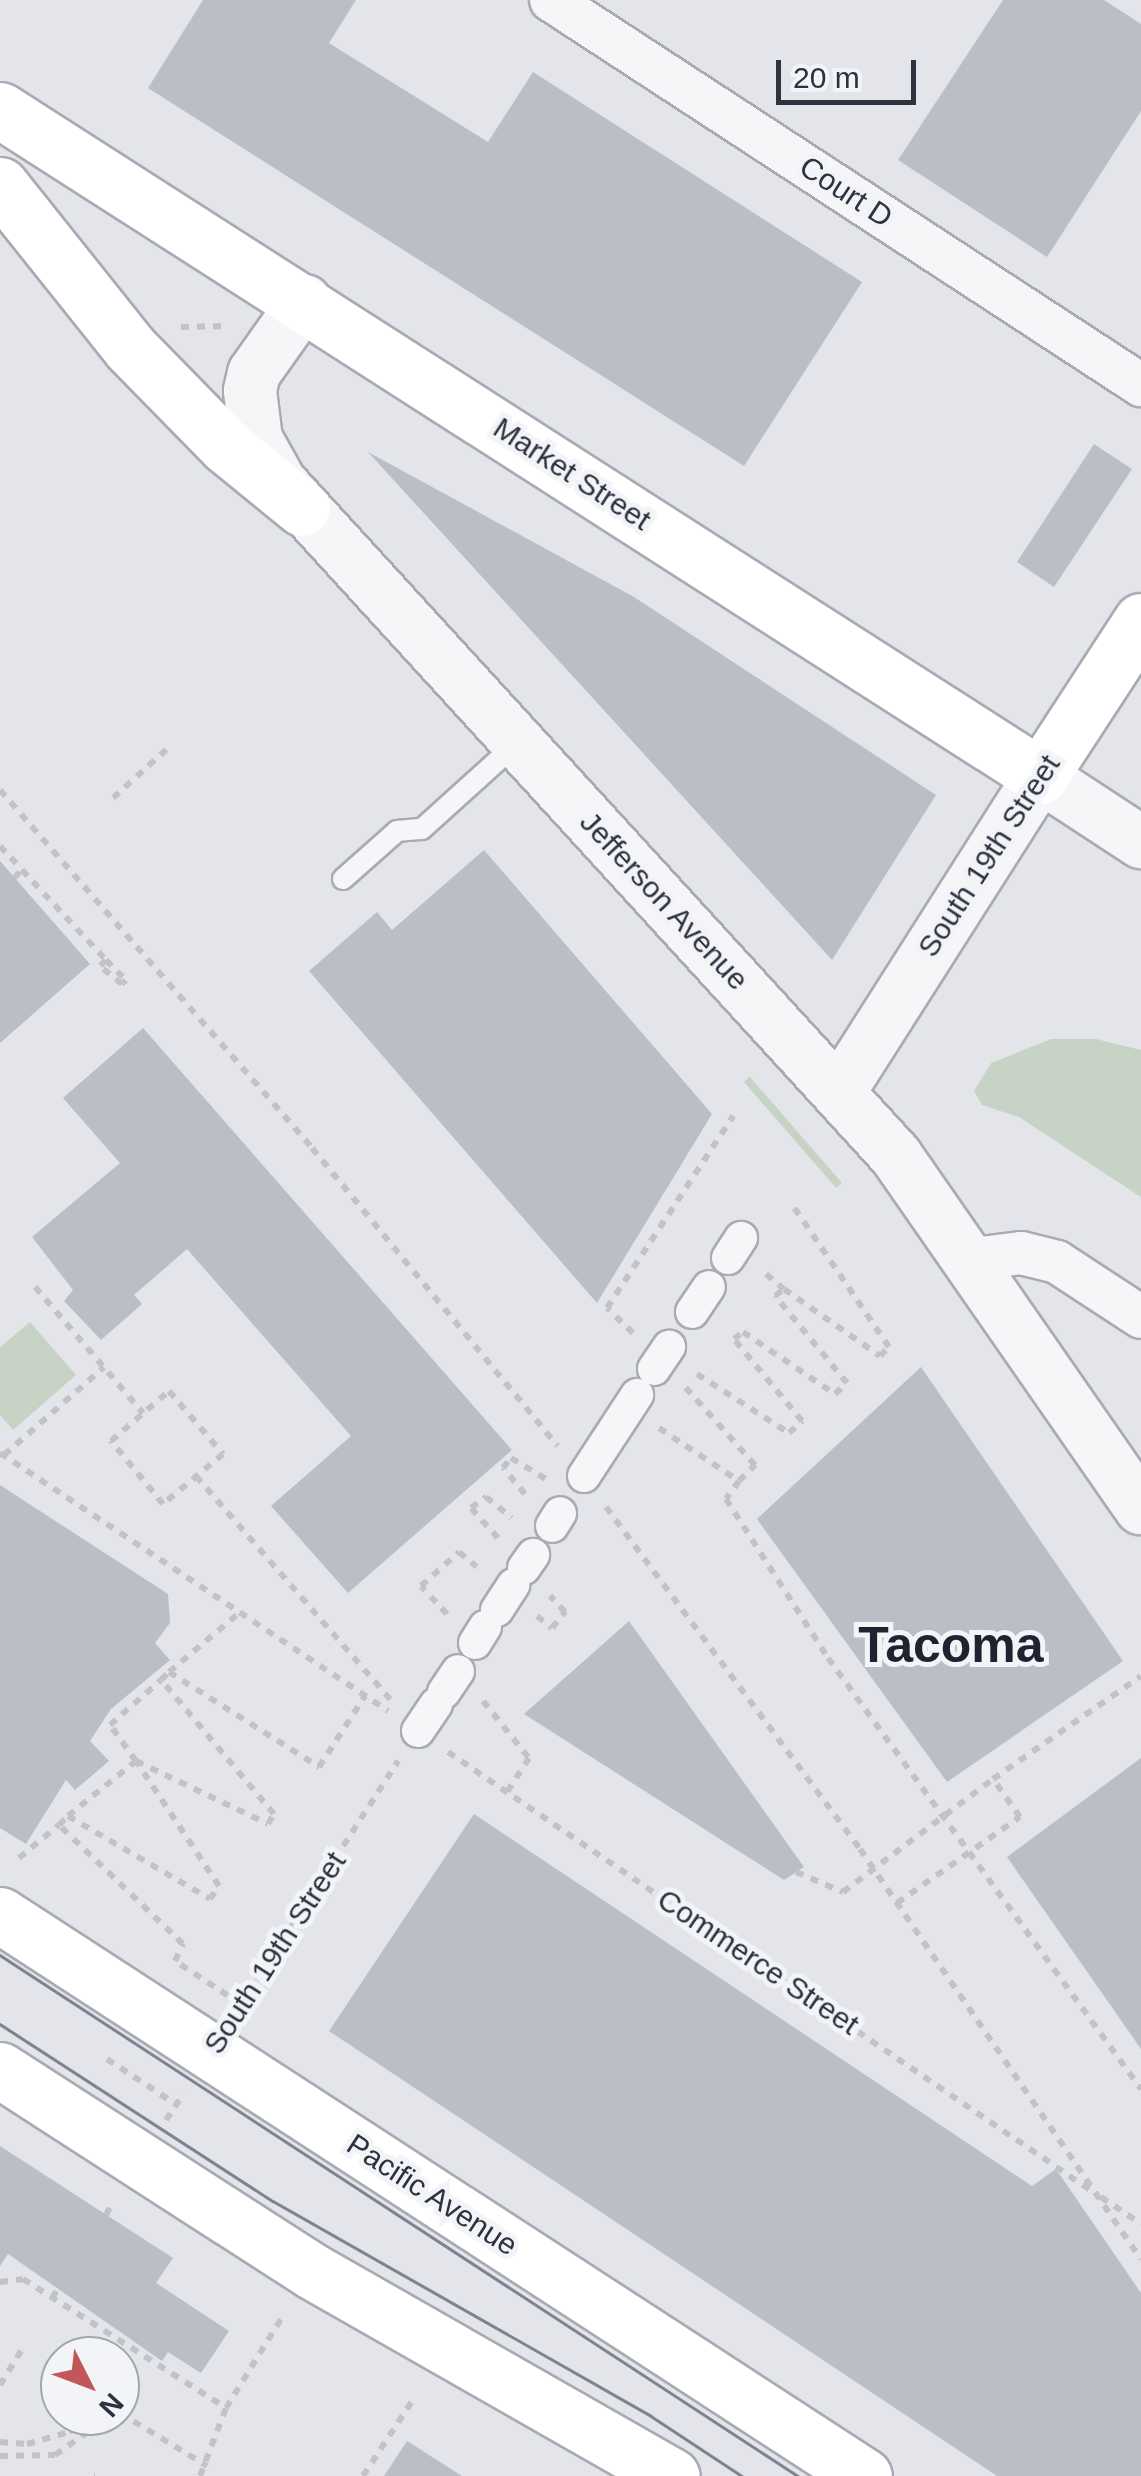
<!DOCTYPE html>
<style>
body{margin:0}
#map{position:relative;width:1141px;height:2476px;overflow:hidden;background:#e3e5ea;font-family:Arial,sans-serif}
div>[style]{position:absolute}
[style*='--x']{left:calc(var(--x)*1px);top:calc(var(--y)*1px);width:calc(var(--w)*1px);rotate:calc(var(--a)*1deg)}
.green>*{inset:0;background:#c7d3c5}
.building>*{inset:0;background:#bbbec6}
.path>*{height:6px;margin-top:-3px;transform-origin:0;background:repeating-linear-gradient(90deg,#c2c3c9 0 8px,transparent 0 16px)}
.roads{filter:drop-shadow(2px 0 #a9abb4) drop-shadow(-2px 0 #a9abb4) drop-shadow(0 2px #a9abb4) drop-shadow(0 -2px #a9abb4)}
.service>*{height:20px;margin:-10px;padding:0 10px;transform-origin:10px;border-radius:10px;background:#f6f6f9}
.pedestrian>*{height:32px;margin:-16px;padding:0 16px;transform-origin:16px;border-radius:16px;background:#f6f6f9}
.minor>*{height:42px;margin:-21px;padding:0 21px;transform-origin:21px;border-radius:21px;background:#f6f6f9}
.tertiary>*{height:52px;margin:-26px;padding:0 26px;transform-origin:26px;border-radius:26px;background:#f6f6f9}
.secondary>*{height:55px;margin:-27.5px;padding:0 27.5px;transform-origin:27.5px;border-radius:27.5px;background:#fff}
.primary>*{height:55px;margin:-27.5px;padding:0 27.5px;transform-origin:27.5px;border-radius:27.5px;background:#fff}
.tram>*{height:2.5px;margin:-1.25px;padding:0 1.25px;transform-origin:1.25px;border-radius:1.25px;background:#7e8392}
.path-bridge>*{height:6px;margin-top:-3px;transform-origin:0;background:repeating-linear-gradient(90deg,#c2c3c9 0 8px,transparent 0 16px)}
span{translate:-50% -50%;white-space:nowrap;text-align:center;line-height:1.15;-webkit-text-stroke:10px #f3f4f7;paint-order:stroke}
.street-label{font-size:30px;color:#2d3140}
.town-label{font-size:50px;color:#1f2331;font-weight:700}
.north{position:absolute;left:40px;top:2336px;width:100px;height:100px;box-sizing:border-box;background:#f3f4f7;border:2px solid #a4a6ae;border-radius:50%;rotate:132deg;font-size:28px;font-weight:700;line-height:40px;text-align:center;color:#2d3140}
.north::after{content:'';display:block;margin:auto;width:35px;height:45px;background:#c15758;clip-path:polygon(50% 0,100% 100%,50% 72%,0 100%)}
.scale{position:absolute;left:776px;top:60px;width:140px;height:45px;box-sizing:border-box;border:5px solid #2d3140;border-top:0;padding-left:12px;font-size:30px;line-height:35px;white-space:nowrap;color:#2d3140;-webkit-text-stroke:8px #f3f4f7;paint-order:stroke}
</style>
<div id="map">
<div class="green">
<i style="clip-path:polygon(1051px 1039px,1096px 1039px,1141px 1050px,1141px 1197px,1019px 1117px,982px 1105px,974px 1091px,991px 1063px)"></i>
<i style="clip-path:polygon(750px 1076px,750px 1077px,842px 1183px,836px 1188px,744px 1082px)"></i>
<i style="clip-path:polygon(30px 1322px,76px 1375px,13px 1430px,0 1415px,0 1347px)"></i>
</div>
<div class="building">
<i style="clip-path:polygon(203px 0,356px 0,329px 43px,488px 142px,533px 72px,862px 282px,744px 466px,148px 88px)"></i>
<i style="clip-path:polygon(1003px 0,1104px 0,1141px 24px,1141px 111px,1047px 257px,898px 160px)"></i>
<i style="clip-path:polygon(1094px 444px,1132px 469px,1054px 587px,1017px 562px)"></i>
<i style="clip-path:polygon(368px 452px,634px 597px,936px 795px,832px 960px)"></i>
<i style="clip-path:polygon(484px 850px,712px 1114px,597px 1303px,309px 971px,377px 912px,392px 930px)"></i>
<i style="clip-path:polygon(0 861px,90px 964px,0 1043px)"></i>
<i style="clip-path:polygon(143px 1028px,512px 1450px,348px 1593px,271px 1506px,351px 1436px,187px 1249px,134px 1295px,142px 1304px,101px 1340px,64px 1301px,73px 1290px,32px 1237px,120px 1163px,63px 1098px)"></i>
<i style="clip-path:polygon(921px 1367px,1123px 1661px,947px 1782px,757px 1519px)"></i>
<i style="clip-path:polygon(0 1485px,168px 1594px,170px 1623px,155px 1643px,170px 1660px,111px 1709px,90px 1741px,109px 1761px,75px 1790px,66px 1780px,26px 1844px,0 1828px)"></i>
<i style="clip-path:polygon(629px 1621px,804px 1867px,784px 1880px,524px 1714px)"></i>
<i style="clip-path:polygon(1141px 1758px,1141px 2049px,1007px 1857px)"></i>
<i style="clip-path:polygon(474px 1814px,1032px 2186px,1056px 2169px,1141px 2293px,1141px 2476px,997px 2476px,329px 2031px)"></i>
<i style="clip-path:polygon(0 2146px,173px 2258px,156px 2283px,229px 2331px,201px 2373px,168px 2352px,162px 2361px,8px 2254px,0 2266px)"></i>
<i style="clip-path:polygon(407px 2441px,462px 2476px,384px 2476px)"></i>
</div>
<div class="path">
<i style="--x:181;--y:327;--w:47;--a:-1.2"></i>
<i style="--x:0;--y:790;--w:475;--a:48.9"></i>
<i style="--x:312;--y:1148;--w:386;--a:50.5"></i>
<i style="--x:113;--y:798;--w:74;--a:-42.3"></i>
<i style="--x:0;--y:846;--w:33;--a:47"></i>
<i style="--x:22;--y:870;--w:123;--a:47"></i>
<i style="--x:106;--y:960;--w:28;--a:45"></i>
<i style="--x:126;--y:980;--w:6;--a:135"></i>
<i style="--x:122;--y:984;--w:28;--a:-141"></i>
<i style="--x:100;--y:966;--w:14;--a:-45"></i>
<i style="--x:14;--y:878;--w:11;--a:-45"></i>
<i style="--x:766;--y:1274;--w:23;--a:40"></i>
<i style="--x:35;--y:1287;--w:166;--a:49.4"></i>
<i style="--x:633;--y:1333;--w:36;--a:-136"></i>
<i style="--x:607;--y:1308;--w:230;--a:-56.7"></i>
<i style="--x:697;--y:1374;--w:109;--a:32.7"></i>
<i style="--x:789;--y:1433;--w:18;--a:-43"></i>
<i style="--x:802;--y:1421;--w:107;--a:-129.7"></i>
<i style="--x:734;--y:1339;--w:11;--a:-38"></i>
<i style="--x:743;--y:1332;--w:111;--a:34"></i>
<i style="--x:835;--y:1394;--w:16;--a:-43"></i>
<i style="--x:847;--y:1383;--w:113;--a:-129.6"></i>
<i style="--x:775;--y:1296;--w:11;--a:-38"></i>
<i style="--x:784;--y:1289;--w:117;--a:34.9"></i>
<i style="--x:880;--y:1356;--w:13;--a:-45"></i>
<i style="--x:889;--y:1347;--w:169;--a:-124.2"></i>
<i style="--x:169;--y:1391;--w:83;--a:49.4"></i>
<i style="--x:223;--y:1454;--w:78;--a:140.2"></i>
<i style="--x:163;--y:1504;--w:82;--a:-129.5"></i>
<i style="--x:111;--y:1441;--w:77;--a:-40.8"></i>
<i style="--x:659;--y:1428;--w:96;--a:33.5"></i>
<i style="--x:739;--y:1481;--w:23;--a:-45"></i>
<i style="--x:755;--y:1465;--w:105;--a:-131.9"></i>
<i style="--x:0;--y:1453;--w:466;--a:33.6"></i>
<i style="--x:4;--y:1455;--w:133;--a:-41.3"></i>
<i style="--x:196;--y:1476;--w:297;--a:49"></i>
<i style="--x:739;--y:1481;--w:22;--a:126"></i>
<i style="--x:726;--y:1499;--w:189;--a:57.3"></i>
<i style="--x:828;--y:1658;--w:533;--a:54.01"></i>
<i style="--x:525;--y:1494;--w:34;--a:-130"></i>
<i style="--x:503;--y:1468;--w:13;--a:-51"></i>
<i style="--x:511;--y:1458;--w:41;--a:31"></i>
<i style="--x:606;--y:1507;--w:426;--a:53.4"></i>
<i style="--x:860;--y:1849;--w:497;--a:55.6"></i>
<i style="--x:498;--y:1538;--w:40;--a:-132"></i>
<i style="--x:471;--y:1508;--w:19;--a:-36"></i>
<i style="--x:486;--y:1497;--w:33;--a:39"></i>
<i style="--x:447;--y:1614;--w:38;--a:-133"></i>
<i style="--x:421;--y:1586;--w:51;--a:-41.8"></i>
<i style="--x:459;--y:1552;--w:23;--a:40"></i>
<i style="--x:537;--y:1616;--w:19;--a:39"></i>
<i style="--x:552;--y:1628;--w:21;--a:-51"></i>
<i style="--x:565;--y:1612;--w:22;--a:-133"></i>
<i style="--x:169;--y:1672;--w:92;--a:-40.1"></i>
<i style="--x:483;--y:1701;--w:73;--a:51.1"></i>
<i style="--x:529;--y:1758;--w:40;--a:122.9"></i>
<i style="--x:448;--y:1752;--w:777;--a:34.3"></i>
<i style="--x:68;--y:1816;--w:87;--a:-39"></i>
<i style="--x:136;--y:1761;--w:44;--a:-125.8"></i>
<i style="--x:110;--y:1725;--w:68;--a:-41.4"></i>
<i style="--x:19;--y:1858;--w:52;--a:-39.5"></i>
<i style="--x:796;--y:1872;--w:51;--a:23.1"></i>
<i style="--x:897;--y:1903;--w:150;--a:-35"></i>
<i style="--x:1020;--y:1817;--w:47;--a:-125.4"></i>
<i style="--x:993;--y:1779;--w:180;--a:-34.8"></i>
<i style="--x:241;--y:2004;--w:79;--a:-146.9"></i>
<i style="--x:175;--y:1961;--w:19;--a:-65"></i>
<i style="--x:183;--y:1944;--w:172;--a:-136.2"></i>
<i style="--x:59;--y:1825;--w:13;--a:-45"></i>
<i style="--x:68;--y:1816;--w:164;--a:30.3"></i>
<i style="--x:210;--y:1899;--w:16;--a:-55"></i>
<i style="--x:219;--y:1886;--w:150;--a:-123.6"></i>
<i style="--x:136;--y:1761;--w:146;--a:25.5"></i>
<i style="--x:268;--y:1824;--w:12;--a:-59"></i>
<i style="--x:274;--y:1814;--w:175;--a:-130.1"></i>
<i style="--x:161;--y:1680;--w:11;--a:-45"></i>
<i style="--x:169;--y:1672;--w:178;--a:32.3"></i>
<i style="--x:319;--y:1767;--w:85;--a:-57.1"></i>
<i style="--x:239;--y:2007;--w:293;--a:-57.1"></i>
<i style="--x:107;--y:2059;--w:84;--a:33.3"></i>
<i style="--x:166;--y:2120;--w:32;--a:-56"></i>
<i style="--x:1101;--y:2197;--w:48;--a:34"></i>
<i style="--x:106;--y:2215;--w:15;--a:-62"></i>
<i style="--x:0;--y:2282;--w:23;--a:-7"></i>
<i style="--x:23;--y:2279;--w:241;--a:32.4"></i>
<i style="--x:52;--y:2298;--w:13;--a:-58"></i>
<i style="--x:0;--y:2385;--w:46;--a:-58.4"></i>
<i style="--x:120;--y:2413;--w:102;--a:31.3"></i>
<i style="--x:0;--y:2442;--w:27;--a:4"></i>
<i style="--x:27;--y:2444;--w:44;--a:-15.9"></i>
<i style="--x:69;--y:2432;--w:25;--a:-40"></i>
<i style="--x:0;--y:2456;--w:55;--a:-1"></i>
<i style="--x:55;--y:2455;--w:68;--a:-34.9"></i>
<i style="--x:94;--y:2476;--w:1;--a:0"></i>
<i style="--x:200;--y:2476;--w:73;--a:-69.1"></i>
<i style="--x:226;--y:2408;--w:110;--a:-58.3"></i>
<i style="--x:363;--y:2476;--w:91;--a:-56.7"></i>
</div>
<div class="roads">
<div class="service">
<i style="--x:343;--y:879;--w:72;--a:-41.6"></i>
<i style="--x:397;--y:831;--w:25;--a:-5"></i>
<i style="--x:422;--y:829;--w:127;--a:-42.1"></i>
</div>
<div class="pedestrian">
<i style="--x:728;--y:1258;--w:24;--a:-57"></i>
<i style="--x:692;--y:1312;--w:30;--a:-56"></i>
<i style="--x:654;--y:1369;--w:27;--a:-56"></i>
<i style="--x:584;--y:1476;--w:97;--a:-56.8"></i>
<i style="--x:552;--y:1526;--w:15;--a:-58"></i>
<i style="--x:524;--y:1568;--w:16;--a:-55"></i>
<i style="--x:497;--y:1610;--w:30;--a:-57"></i>
<i style="--x:475;--y:1643;--w:19;--a:-58"></i>
<i style="--x:444;--y:1692;--w:25;--a:-56"></i>
<i style="--x:418;--y:1731;--w:32;--a:-56"></i>
</div>
<div class="minor">
<i style="--x:551;--y:0;--w:705;--a:33.13"></i>
<i style="--x:973;--y:1259;--w:48;--a:-7.1"></i>
<i style="--x:1021;--y:1253;--w:37;--a:14"></i>
<i style="--x:1057;--y:1262;--w:100;--a:33.2"></i>
</div>
<div class="tertiary">
<i style="--x:305;--y:301;--w:88;--a:125.3"></i>
<i style="--x:254;--y:373;--w:18;--a:103"></i>
<i style="--x:250;--y:391;--w:48;--a:82.9"></i>
<i style="--x:256;--y:439;--w:49;--a:60.8"></i>
<i style="--x:280;--y:482;--w:913;--a:47.57"></i>
<i style="--x:896;--y:1156;--w:429;--a:55.2"></i>
<i style="--x:839;--y:1092;--w:375;--a:-57.5"></i>
<i style="--x:1040;--y:776;--w:121;--a:33.2"></i>
</div>
<div class="secondary">
<i style="--x:0;--y:110;--w:1235;--a:32.63"></i>
<i style="--x:1040;--y:776;--w:185;--a:-56.9"></i>
<i style="--x:0;--y:185;--w:208;--a:51.4"></i>
<i style="--x:130;--y:348;--w:137;--a:45.6"></i>
<i style="--x:226;--y:446;--w:98;--a:39.2"></i>
</div>
<div class="primary">
<i style="--x:0;--y:1915;--w:1030;--a:33"></i>
<i style="--x:0;--y:2070;--w:371;--a:32.8"></i>
<i style="--x:312;--y:2271;--w:414;--a:29.7"></i>
</div>
</div>
<div class="tram">
<i style="--x:0;--y:1955;--w:953;--a:33.14"></i>
<i style="--x:0;--y:2024;--w:325;--a:33"></i>
<i style="--x:273;--y:2201;--w:435;--a:29.6"></i>
<i style="--x:651;--y:2416;--w:109;--a:33.4"></i>
</div>
<div class="path-bridge">
<i style="--x:843;--y:1892;--w:188;--a:-37"></i>
</div>
<div class="street-label">
<span style="left:846px;top:192px;rotate:33deg">Court D</span>
<span style="left:572px;top:474px;rotate:33deg">Market Street</span>
<span style="left:989px;top:856px;rotate:-57deg">South 19th Street</span>
<span style="left:664px;top:901px;rotate:47deg">Jefferson Avenue</span>
<span style="left:275px;top:1953px;rotate:-57deg">South 19th Street</span>
<span style="left:758px;top:1962px;rotate:34deg">Commerce Street</span>
<span style="left:432px;top:2195px;rotate:33deg">Pacific Avenue</span>
</div>
<div class="town-label">
<span style="left:951px;top:1646px">Tacoma</span>
</div>
<div class="north">N</div>
<div class="scale">20 m</div>
</div>
